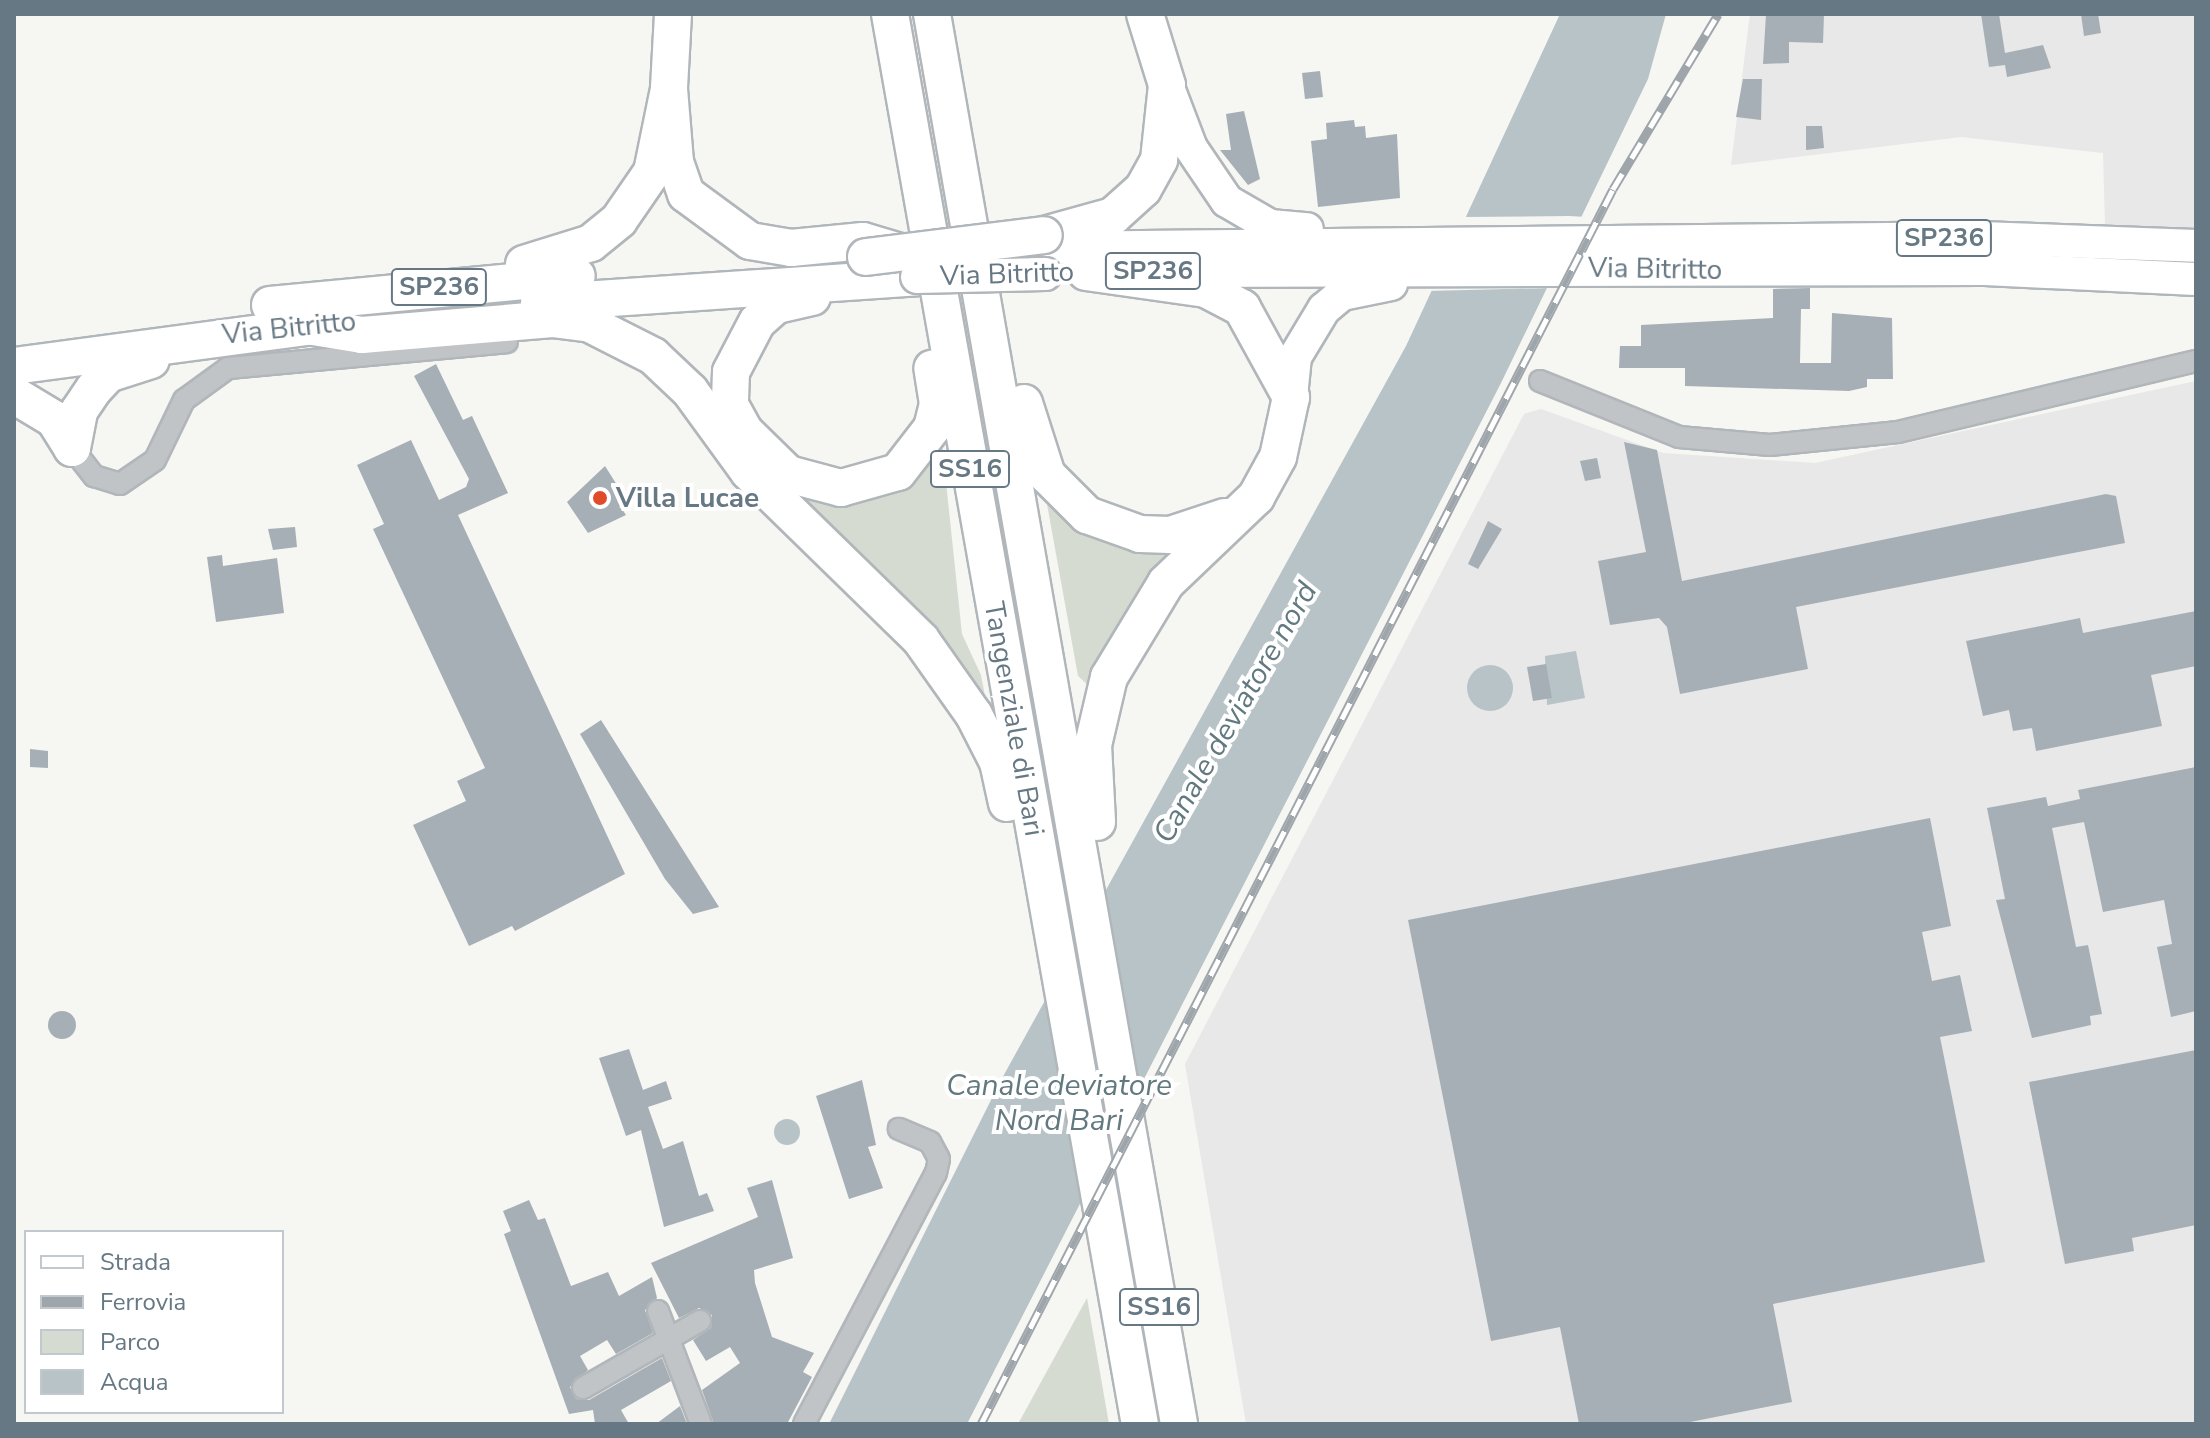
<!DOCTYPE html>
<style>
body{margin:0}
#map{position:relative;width:2210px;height:1438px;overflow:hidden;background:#f6f6f3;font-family:"Nunito Sans",sans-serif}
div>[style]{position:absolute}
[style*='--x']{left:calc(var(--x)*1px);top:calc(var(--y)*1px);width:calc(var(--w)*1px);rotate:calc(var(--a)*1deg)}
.built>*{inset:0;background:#e7e8e7}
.green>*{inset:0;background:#d6dbd2}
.water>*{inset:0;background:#b7c3c7}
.round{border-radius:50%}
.pier>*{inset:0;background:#f6f6f3}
.building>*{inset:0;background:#a6afb5}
.roads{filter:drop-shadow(2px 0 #b1b6ba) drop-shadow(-2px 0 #b1b6ba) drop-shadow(0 2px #b1b6ba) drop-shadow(0 -2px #b1b6ba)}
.street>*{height:20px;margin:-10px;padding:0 10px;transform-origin:10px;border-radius:10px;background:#c0c4c7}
.primary>*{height:32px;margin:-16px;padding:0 16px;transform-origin:16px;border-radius:16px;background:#fff}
.highway>*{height:36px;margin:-18px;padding:0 18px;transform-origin:18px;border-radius:18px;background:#fff}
.rail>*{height:9px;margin-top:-4.5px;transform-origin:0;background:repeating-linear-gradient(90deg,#fff 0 18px,#9fa6ab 0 36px);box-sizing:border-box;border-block:2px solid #9fa6ab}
.bridges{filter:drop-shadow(2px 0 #b1b6ba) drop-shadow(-2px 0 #b1b6ba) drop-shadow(0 2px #b1b6ba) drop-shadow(0 -2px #b1b6ba)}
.primary-bridge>*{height:32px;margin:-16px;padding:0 16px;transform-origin:16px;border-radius:16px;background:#fff}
.highway-bridge>*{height:36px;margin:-18px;padding:0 18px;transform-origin:18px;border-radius:18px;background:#fff}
.dots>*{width:22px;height:22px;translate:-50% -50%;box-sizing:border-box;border:4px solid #fff;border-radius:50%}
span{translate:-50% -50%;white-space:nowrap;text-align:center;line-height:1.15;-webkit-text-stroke:8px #fff;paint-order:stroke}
.shield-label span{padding:2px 6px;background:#fff;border:2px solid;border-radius:6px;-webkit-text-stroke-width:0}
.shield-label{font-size:26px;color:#667884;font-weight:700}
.street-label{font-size:28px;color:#667884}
.poi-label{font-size:28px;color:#667884;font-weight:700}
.left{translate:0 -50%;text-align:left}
.water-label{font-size:30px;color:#627980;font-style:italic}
.frame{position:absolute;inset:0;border:16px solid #667884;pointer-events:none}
.legend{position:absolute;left:24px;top:1230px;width:260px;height:184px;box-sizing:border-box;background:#fff;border:2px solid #c2c9ce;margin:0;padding:10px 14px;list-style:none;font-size:24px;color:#667884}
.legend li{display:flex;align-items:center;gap:16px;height:40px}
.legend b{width:40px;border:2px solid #c2c9ce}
</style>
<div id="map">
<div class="built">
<i style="clip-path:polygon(1750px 14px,2196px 14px,2196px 230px,2105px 224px,2103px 153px,1961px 137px,1731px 165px)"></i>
<i style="clip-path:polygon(2196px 381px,2196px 1424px,1246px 1424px,1185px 1064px,1524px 414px,1541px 409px,1663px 453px,1815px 463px)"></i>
</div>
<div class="green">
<i style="clip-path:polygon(942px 444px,962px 634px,981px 675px,989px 717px,775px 480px,794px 487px)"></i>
<i style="clip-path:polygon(1045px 493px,1176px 552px,1090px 687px,1078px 676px)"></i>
<i style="clip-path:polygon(1087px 1298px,1109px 1424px,1018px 1424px)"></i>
</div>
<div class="water">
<i style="clip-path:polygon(1560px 14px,1666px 14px,1648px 79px,1501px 383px,967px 1424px,829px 1424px,1000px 1082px,1406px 346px)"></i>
<i style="clip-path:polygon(1576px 651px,1585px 698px,1547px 705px,1545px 656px)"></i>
<i class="round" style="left:1467px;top:665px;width:46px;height:46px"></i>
<i class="round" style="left:774px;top:1119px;width:26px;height:26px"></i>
</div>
<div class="pier">
<i style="clip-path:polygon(1463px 217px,1569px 216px,1586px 217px,1551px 288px,1428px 291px)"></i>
</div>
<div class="building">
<i style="clip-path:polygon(1766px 14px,1824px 14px,1823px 43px,1789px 42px,1789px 63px,1763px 64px)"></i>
<i style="clip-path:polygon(1981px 14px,1999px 14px,2005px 53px,2043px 45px,2051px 68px,2007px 77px,2005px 65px,1989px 67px)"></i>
<i style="clip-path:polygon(2081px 14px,2098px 14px,2101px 33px,2084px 36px)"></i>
<i style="clip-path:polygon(1320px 71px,1323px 97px,1305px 99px,1302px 73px)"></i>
<i style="clip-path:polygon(1743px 79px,1762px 79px,1761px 120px,1736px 117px)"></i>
<i style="clip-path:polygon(1244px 111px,1260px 179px,1248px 185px,1220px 150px,1231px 150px,1226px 114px)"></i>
<i style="clip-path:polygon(1354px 120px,1355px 127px,1365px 126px,1366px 138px,1397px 134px,1400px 198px,1318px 207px,1311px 141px,1327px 139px,1326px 123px)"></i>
<i style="clip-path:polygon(1806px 126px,1822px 126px,1824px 148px,1806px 150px)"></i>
<i style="clip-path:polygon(1810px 288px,1810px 309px,1801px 309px,1800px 363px,1831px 363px,1832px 313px,1892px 318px,1893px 379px,1867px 379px,1867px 387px,1849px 391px,1685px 386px,1685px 368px,1619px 368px,1620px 346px,1641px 346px,1641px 325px,1773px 318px,1773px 289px)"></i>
<i style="clip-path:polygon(436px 364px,463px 420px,472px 416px,508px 493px,458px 515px,625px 874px,515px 931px,512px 926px,469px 946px,413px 825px,466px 801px,457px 781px,485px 768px,373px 529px,384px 524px,357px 465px,411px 440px,439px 500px,466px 487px,469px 479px,414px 376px)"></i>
<i style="clip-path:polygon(1624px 442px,1657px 450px,1682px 581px,2106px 494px,2116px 496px,2125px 543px,1796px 607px,1808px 669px,1680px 694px,1667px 627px,1659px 618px,1610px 625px,1598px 561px,1646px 552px)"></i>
<i style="clip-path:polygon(1597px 458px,1601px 478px,1585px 481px,1580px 461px)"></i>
<i style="clip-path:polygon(605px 466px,629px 504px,622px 509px,626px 515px,588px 533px,567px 502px)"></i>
<i style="clip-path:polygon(1488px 521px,1502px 529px,1478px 569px,1468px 564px)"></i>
<i style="clip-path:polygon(295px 527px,297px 547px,273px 550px,268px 529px)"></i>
<i style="clip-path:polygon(222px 555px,223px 566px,277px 558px,284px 613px,216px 622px,207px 557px)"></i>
<i style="clip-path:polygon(2196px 611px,2196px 666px,2151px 675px,2162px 726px,2036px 751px,2032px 728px,2013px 731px,2009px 710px,1983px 716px,1966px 641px,2080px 618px,2083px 633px)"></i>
<i style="clip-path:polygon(1546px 664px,1552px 698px,1533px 701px,1527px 667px)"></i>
<i style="clip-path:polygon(601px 720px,719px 907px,693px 914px,665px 879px,580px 734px)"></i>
<i style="clip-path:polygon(30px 749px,48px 751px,48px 768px,30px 767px)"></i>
<i style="clip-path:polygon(2196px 767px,2196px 1011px,2171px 1017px,2157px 947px,2172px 944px,2164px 900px,2103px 912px,2084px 822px,2052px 828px,2076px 947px,2088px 945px,2102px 1014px,2090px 1016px,2091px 1025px,2032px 1038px,1996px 900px,2005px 899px,1987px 808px,2046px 797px,2048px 806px,2080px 799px,2078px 790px)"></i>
<i style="clip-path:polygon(1930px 818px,1951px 926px,1922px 932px,1932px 981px,1960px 975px,1972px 1031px,1940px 1037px,1985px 1262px,1773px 1304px,1792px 1402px,1680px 1424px,1579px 1424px,1560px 1327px,1491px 1341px,1408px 920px)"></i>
<i class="round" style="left:48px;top:1011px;width:28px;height:28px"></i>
<i style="clip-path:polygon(629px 1049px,643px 1090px,666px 1081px,672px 1099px,648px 1107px,663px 1149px,683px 1141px,699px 1196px,707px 1193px,714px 1211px,664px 1227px,641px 1130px,626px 1136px,599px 1058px)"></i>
<i style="clip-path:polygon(2196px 1050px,2196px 1225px,2132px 1238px,2134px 1251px,2065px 1264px,2029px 1082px)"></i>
<i style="clip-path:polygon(862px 1080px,876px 1145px,868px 1147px,883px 1188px,849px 1199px,816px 1096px)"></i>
<i style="clip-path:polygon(772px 1180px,793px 1258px,754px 1270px,755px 1283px,772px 1337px,814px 1353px,803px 1372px,812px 1377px,787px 1424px,714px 1424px,702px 1390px,740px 1363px,730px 1347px,706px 1361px,693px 1340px,711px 1328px,712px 1315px,699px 1308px,679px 1318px,651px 1263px,758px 1217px,747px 1188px)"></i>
<i style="clip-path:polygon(529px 1200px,538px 1220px,545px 1218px,571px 1286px,608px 1272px,619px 1296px,652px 1277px,657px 1298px,645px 1310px,653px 1333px,616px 1354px,607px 1340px,580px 1356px,588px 1370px,570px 1387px,576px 1399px,589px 1400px,662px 1358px,671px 1381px,621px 1410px,629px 1424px,595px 1424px,593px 1410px,569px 1414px,504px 1234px,511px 1231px,503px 1211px)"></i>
<i style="clip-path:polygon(680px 1406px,687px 1424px,656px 1424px)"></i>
</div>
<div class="roads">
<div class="street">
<i style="--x:1540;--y:381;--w:150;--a:21.9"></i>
<i style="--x:1679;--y:437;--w:91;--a:5"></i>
<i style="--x:1770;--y:445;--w:129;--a:-5.8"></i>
<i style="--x:1898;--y:432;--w:306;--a:-13.4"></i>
<i style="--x:72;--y:448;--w:36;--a:52"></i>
<i style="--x:94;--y:476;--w:27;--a:17"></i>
<i style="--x:120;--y:484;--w:42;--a:-34.4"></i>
<i style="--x:155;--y:460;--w:67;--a:-64.2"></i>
<i style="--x:184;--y:400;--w:54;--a:-36"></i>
<i style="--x:228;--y:368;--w:280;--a:-5.3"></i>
<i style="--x:658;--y:1311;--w:121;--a:69.2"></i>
<i style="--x:583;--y:1388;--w:135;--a:-29.8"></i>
<i style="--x:804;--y:1424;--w:284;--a:-62.3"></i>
<i style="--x:936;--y:1173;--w:14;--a:-78"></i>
<i style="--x:939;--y:1159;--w:19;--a:-118"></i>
<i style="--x:930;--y:1142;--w:34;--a:-157"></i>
</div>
<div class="primary">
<i style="--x:1167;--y:85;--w:67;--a:69.1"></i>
<i style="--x:1191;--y:148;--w:64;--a:55.8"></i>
<i style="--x:1227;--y:201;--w:50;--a:30.2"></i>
<i style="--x:1270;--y:226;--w:37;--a:5"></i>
<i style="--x:1046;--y:248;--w:935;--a:-0.61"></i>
<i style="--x:1981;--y:238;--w:215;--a:2.1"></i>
<i style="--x:1164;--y:271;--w:821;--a:-0.14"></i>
<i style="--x:1985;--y:269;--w:211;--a:2.7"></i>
<i style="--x:1291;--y:397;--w:40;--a:-84.3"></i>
<i style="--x:1295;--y:357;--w:56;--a:-58.9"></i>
<i style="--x:1324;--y:309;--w:23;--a:-40"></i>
<i style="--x:1342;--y:294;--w:50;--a:-11.5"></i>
</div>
<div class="highway">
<i style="--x:673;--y:14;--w:75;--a:93.1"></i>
<i style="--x:669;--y:89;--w:73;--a:85.3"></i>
<i style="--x:675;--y:162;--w:34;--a:71"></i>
<i style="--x:686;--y:194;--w:79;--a:36.3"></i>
<i style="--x:750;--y:241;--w:42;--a:9.7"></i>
<i style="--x:791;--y:248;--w:72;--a:-5.6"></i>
<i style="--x:863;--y:241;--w:42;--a:16.7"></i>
<i style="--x:890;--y:14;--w:1432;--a:79.95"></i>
<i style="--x:932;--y:14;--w:1431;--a:80.06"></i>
<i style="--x:1044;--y:235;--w:72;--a:-15.4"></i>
<i style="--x:1113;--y:216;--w:40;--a:-42"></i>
<i style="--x:1143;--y:189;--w:33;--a:-61"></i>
<i style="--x:1159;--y:160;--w:75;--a:-83.9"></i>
<i style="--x:1167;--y:85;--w:74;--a:-107.2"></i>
<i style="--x:524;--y:264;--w:70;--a:-17.4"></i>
<i style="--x:591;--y:243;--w:36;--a:-39"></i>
<i style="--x:619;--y:220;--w:58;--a:-55.5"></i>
<i style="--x:652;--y:172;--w:85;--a:-78.4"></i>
<i style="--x:1086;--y:272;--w:121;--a:8.1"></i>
<i style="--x:1206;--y:289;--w:41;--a:27.8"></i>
<i style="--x:1242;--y:308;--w:102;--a:61.2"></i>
<i style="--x:1291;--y:397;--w:61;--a:102.2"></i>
<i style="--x:1278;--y:457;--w:46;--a:118.8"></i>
<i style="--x:1256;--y:497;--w:124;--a:136.3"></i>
<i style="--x:1166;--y:583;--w:110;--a:121.2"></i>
<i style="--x:1109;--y:677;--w:70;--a:103.2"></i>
<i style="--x:1093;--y:745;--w:77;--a:87"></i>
<i style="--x:812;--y:297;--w:37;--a:167"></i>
<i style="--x:776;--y:305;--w:25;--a:138"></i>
<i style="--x:757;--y:322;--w:56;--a:117.5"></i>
<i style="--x:731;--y:372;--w:33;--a:92"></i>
<i style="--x:730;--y:405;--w:31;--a:61"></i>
<i style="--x:745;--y:432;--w:60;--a:44.3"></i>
<i style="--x:788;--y:474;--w:55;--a:14.8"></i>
<i style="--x:841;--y:488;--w:59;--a:-15.7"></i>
<i style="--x:898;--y:472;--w:56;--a:-52.3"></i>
<i style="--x:932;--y:428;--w:25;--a:-76"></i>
<i style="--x:938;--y:404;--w:36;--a:-99"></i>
<i style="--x:539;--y:303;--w:379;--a:-3.9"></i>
<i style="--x:270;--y:305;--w:308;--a:-5.4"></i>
<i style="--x:307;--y:326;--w:56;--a:9.3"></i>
<i style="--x:362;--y:335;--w:191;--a:-4.8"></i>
<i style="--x:552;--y:319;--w:38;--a:7"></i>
<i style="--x:590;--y:324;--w:71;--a:26.9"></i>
<i style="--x:653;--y:356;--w:51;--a:43.4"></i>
<i style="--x:690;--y:391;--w:100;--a:53.9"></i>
<i style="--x:749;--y:472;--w:240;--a:44.3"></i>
<i style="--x:921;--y:640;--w:92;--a:54.8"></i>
<i style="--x:974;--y:715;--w:53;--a:62.9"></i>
<i style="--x:998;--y:762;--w:42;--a:77.6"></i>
<i style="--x:14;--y:366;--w:318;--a:-7.6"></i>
<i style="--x:14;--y:395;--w:47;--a:31"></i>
<i style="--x:54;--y:419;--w:34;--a:58"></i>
<i style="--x:1024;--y:403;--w:76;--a:72.3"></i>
<i style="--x:1047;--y:475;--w:57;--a:45"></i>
<i style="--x:1087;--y:515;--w:56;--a:19.7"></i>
<i style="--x:1140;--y:534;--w:30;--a:2"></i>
<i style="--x:1170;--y:535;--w:58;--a:-18.1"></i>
<i style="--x:72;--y:448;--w:38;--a:-79"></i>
<i style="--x:79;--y:411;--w:27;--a:-56"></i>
<i style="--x:94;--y:389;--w:21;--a:-47"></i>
<i style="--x:108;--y:374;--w:45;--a:-18"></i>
</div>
</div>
<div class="rail">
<i style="--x:981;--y:1424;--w:1387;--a:-62.9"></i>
<i style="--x:1613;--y:189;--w:204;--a:-59"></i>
</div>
<div class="bridges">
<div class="primary-bridge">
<i style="--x:917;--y:277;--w:128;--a:-1.3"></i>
</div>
<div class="highway-bridge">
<i style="--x:866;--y:257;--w:179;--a:-7"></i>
</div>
</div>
<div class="dots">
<i style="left:600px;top:498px;background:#e04b2a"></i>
</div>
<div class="shield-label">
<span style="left:1944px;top:238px">SP236</span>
<span style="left:1153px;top:271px">SP236</span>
<span style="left:439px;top:287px">SP236</span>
<span style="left:970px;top:469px">SS16</span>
<span style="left:1159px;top:1307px">SS16</span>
</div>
<div class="street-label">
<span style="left:1655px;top:269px;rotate:1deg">Via Bitritto</span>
<span style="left:1007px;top:274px;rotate:-2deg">Via Bitritto</span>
<span style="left:289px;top:328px;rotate:-6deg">Via Bitritto</span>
<span style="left:1014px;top:719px;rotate:80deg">Tangenziale di Bari</span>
</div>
<div class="poi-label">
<span class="left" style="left:616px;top:498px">Villa Lucae</span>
</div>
<div class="water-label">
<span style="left:1236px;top:713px;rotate:-60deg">Canale deviatore nord</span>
<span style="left:1059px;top:1103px">Canale deviatore<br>Nord Bari</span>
</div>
<div class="frame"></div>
<ul class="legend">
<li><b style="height:10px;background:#fff"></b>Strada</li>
<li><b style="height:10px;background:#9fa6ab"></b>Ferrovia</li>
<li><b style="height:22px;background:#d6dbd2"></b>Parco</li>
<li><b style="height:22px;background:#b7c3c7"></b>Acqua</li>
</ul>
</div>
